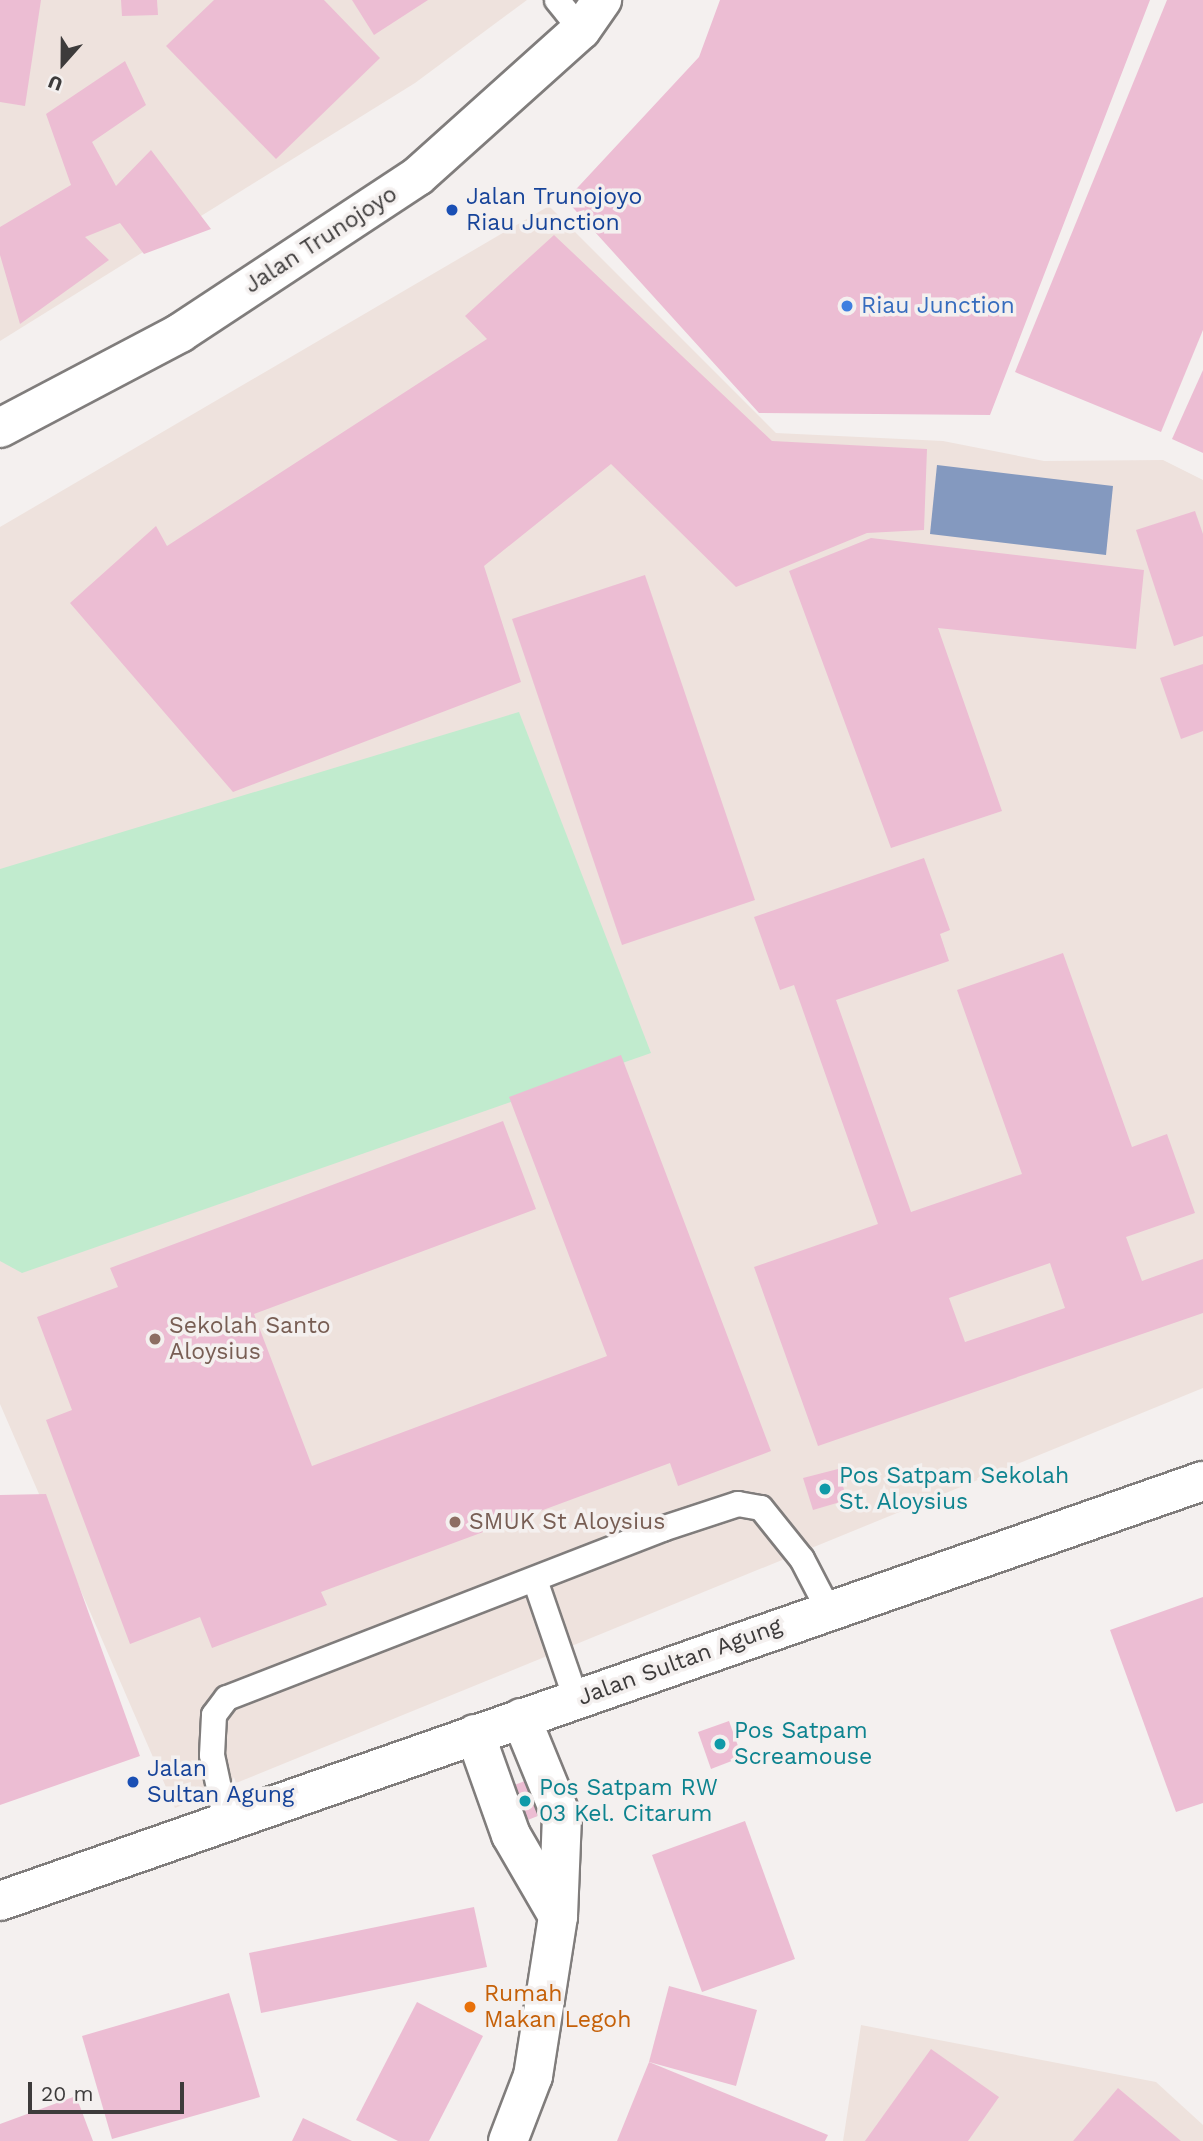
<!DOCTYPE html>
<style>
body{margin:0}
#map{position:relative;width:1203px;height:2141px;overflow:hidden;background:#f4f0ef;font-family:"Work Sans",sans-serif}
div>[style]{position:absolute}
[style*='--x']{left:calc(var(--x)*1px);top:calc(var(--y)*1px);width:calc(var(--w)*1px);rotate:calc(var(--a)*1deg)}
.built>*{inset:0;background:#eee2dd}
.green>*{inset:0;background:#c1ebce}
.water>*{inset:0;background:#8499bf}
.building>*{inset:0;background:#ecbdd3}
.roads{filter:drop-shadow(2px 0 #807d7c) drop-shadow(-2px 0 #807d7c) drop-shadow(0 2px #807d7c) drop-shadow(0 -2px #807d7c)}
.lane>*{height:24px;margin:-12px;padding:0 12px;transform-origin:12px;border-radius:12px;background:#fff}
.street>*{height:38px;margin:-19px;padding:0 19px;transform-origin:19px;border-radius:19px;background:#fff}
.secondary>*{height:38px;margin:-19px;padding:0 19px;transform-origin:19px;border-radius:19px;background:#fff}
.dots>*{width:19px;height:19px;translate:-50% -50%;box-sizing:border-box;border:4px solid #f4f0ef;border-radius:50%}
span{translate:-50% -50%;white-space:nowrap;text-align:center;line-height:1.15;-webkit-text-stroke:7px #f4f0ef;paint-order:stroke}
.transit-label{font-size:23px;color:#164399}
.left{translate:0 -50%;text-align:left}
.street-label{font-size:23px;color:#3d3b3b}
.shop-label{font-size:23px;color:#366cbe}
.education-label{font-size:23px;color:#785e54}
.culture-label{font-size:23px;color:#0d838f}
.food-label{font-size:23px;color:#c56008}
.north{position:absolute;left:28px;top:28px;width:70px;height:70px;-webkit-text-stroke:5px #f4f0ef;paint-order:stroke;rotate:201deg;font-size:19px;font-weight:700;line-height:28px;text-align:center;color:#3d3b3b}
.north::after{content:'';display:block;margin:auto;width:24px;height:32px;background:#3d3b3b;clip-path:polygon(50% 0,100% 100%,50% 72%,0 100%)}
.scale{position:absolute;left:28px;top:2082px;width:156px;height:32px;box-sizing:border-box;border:4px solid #3d3b3b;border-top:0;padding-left:9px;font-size:21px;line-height:24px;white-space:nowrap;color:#3d3b3b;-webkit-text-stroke:5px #f4f0ef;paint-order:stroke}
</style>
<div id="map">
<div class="built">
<i style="clip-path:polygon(0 0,527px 0,415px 83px,0 341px)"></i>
<i style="clip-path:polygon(549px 206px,776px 433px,943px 441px,1044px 461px,1163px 460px,1203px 480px,1203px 1388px,175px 1808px,0 1404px,0 527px)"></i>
<i style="clip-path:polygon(861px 2025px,1156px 2082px,1203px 2125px,1203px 2141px,843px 2141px)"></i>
</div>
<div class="green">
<i style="clip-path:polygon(519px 712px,651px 1053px,22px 1273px,0 1261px,0 869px)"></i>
</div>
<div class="water">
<i style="clip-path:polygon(937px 465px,1113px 486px,1106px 555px,930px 534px)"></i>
</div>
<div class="building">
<i style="clip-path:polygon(0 0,41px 0,25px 106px,0 102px)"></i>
<i style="clip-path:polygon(121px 0,157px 0,158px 15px,122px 16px)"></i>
<i style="clip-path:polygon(214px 0,324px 0,380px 58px,276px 159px,166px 46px)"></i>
<i style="clip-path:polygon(352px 0,428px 0,374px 35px)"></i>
<i style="clip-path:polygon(720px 0,1150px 0,990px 415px,759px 413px,566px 200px,699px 57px)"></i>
<i style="clip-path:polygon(1167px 0,1203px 0,1203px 330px,1161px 432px,1015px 372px)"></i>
<i style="clip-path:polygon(125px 61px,146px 105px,92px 142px,116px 186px,151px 150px,211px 229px,144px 254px,120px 223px,85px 237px,109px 260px,20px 324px,0 255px,0 227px,71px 185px,46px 114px)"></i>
<i style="clip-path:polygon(554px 235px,772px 441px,927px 449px,924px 530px,867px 533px,736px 587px,611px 464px,484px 566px,521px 682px,233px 792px,70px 603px,156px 526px,167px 546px,487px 339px,465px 316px)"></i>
<i style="clip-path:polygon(1203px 370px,1203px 453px,1172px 439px)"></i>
<i style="clip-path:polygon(1195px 511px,1203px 534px,1203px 636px,1174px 646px,1136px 530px)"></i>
<i style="clip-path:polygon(871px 538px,1144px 570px,1136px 649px,938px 628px,1002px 811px,891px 848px,789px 571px)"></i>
<i style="clip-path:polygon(645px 575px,755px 900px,622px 945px,512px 619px)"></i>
<i style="clip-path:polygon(1203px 664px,1203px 731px,1181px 739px,1160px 678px)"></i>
<i style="clip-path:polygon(evenodd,924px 858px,950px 930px,940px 934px,949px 961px,836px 1000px,911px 1212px,1022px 1174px,957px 990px,1063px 953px,1132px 1147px,1167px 1134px,1195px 1213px,1126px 1237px,1142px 1281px,1203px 1259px,1203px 1313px,818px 1446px,754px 1267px,878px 1224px,794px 985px,780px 990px,754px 917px,924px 858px,1050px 1263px,1065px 1308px,965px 1342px,949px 1298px,1050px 1263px)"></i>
<i style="clip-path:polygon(621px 1055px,771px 1451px,678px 1486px,670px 1463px,321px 1592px,327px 1605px,212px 1648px,200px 1617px,130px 1644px,46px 1420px,72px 1410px,37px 1317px,118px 1287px,110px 1268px,503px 1121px,536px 1209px,254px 1314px,312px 1466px,607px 1356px,509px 1097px)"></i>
<i style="clip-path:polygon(838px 1469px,847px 1500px,813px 1510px,803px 1478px)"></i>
<i style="clip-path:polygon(46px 1494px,140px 1756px,0 1805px,0 1495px)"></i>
<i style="clip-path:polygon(1203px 1597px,1203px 1803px,1176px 1812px,1110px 1630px)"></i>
<i style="clip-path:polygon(729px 1721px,742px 1757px,711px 1769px,698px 1732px)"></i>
<i style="clip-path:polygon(530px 1779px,543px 1814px,520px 1823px,507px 1788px)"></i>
<i style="clip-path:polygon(745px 1821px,795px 1959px,702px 1992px,652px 1855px)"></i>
<i style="clip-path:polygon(474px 1907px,487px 1967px,261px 2013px,249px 1953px)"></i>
<i style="clip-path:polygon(669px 1986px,757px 2010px,736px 2086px,649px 2062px)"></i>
<i style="clip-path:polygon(229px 1993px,260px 2097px,112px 2139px,82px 2036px)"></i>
<i style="clip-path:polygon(417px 2002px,483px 2036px,429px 2141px,398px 2141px,356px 2120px)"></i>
<i style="clip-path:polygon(931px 2049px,999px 2097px,968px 2141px,865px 2141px)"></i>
<i style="clip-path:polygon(649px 2062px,828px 2135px,825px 2141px,617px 2141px)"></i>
<i style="clip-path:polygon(1118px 2088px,1181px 2141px,1073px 2141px)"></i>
<i style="clip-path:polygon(76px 2096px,93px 2141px,0 2141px,0 2124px)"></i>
<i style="clip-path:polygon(303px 2118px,352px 2141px,292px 2141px)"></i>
</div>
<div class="roads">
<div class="lane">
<i style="--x:557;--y:0;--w:38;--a:51"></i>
<i style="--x:535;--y:1580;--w:126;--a:71"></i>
<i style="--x:226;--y:1821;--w:67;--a:-102"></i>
<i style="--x:212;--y:1755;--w:40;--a:-87.1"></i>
<i style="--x:214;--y:1715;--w:21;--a:-53"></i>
<i style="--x:227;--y:1698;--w:467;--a:-21.2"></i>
<i style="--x:662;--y:1529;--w:80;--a:-18.2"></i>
<i style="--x:738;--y:1504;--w:23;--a:10"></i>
<i style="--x:761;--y:1508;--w:65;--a:51.2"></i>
<i style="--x:802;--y:1559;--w:56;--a:62.5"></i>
</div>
<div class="street">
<i style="--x:475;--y:1734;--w:107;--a:70.4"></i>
<i style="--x:511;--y:1835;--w:94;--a:59.9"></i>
<i style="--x:508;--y:2141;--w:70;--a:-69"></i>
<i style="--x:533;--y:2076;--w:162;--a:-81.1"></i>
<i style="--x:558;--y:1916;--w:98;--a:-87.7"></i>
<i style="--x:562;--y:1818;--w:108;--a:-112.3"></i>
</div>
<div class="secondary">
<i style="--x:0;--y:428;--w:204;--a:-27.8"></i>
<i style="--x:180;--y:333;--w:285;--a:-33.4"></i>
<i style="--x:418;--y:176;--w:219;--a:-41.9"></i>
<i style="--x:581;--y:30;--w:37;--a:-55"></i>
<i style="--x:0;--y:1901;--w:1274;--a:-19.25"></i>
</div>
</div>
<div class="dots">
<i style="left:452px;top:210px;background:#1a4fb4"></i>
<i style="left:847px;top:306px;background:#3f7fe0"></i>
<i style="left:155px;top:1339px;background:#8d6e63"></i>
<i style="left:825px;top:1489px;background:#0f9aa8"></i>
<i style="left:455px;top:1522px;background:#8d6e63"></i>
<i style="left:720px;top:1744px;background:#0f9aa8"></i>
<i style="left:133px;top:1782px;background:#1a4fb4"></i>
<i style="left:525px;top:1801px;background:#0f9aa8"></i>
<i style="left:470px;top:2007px;background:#e8710a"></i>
</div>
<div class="transit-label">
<span class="left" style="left:466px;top:210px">Jalan Trunojoyo<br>Riau Junction</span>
<span class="left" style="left:147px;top:1782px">Jalan<br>Sultan Agung</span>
</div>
<div class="street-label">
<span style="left:321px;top:240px;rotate:-33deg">Jalan Trunojoyo</span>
<span style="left:680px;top:1662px;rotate:-20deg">Jalan Sultan Agung</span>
</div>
<div class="shop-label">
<span class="left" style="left:861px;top:306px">Riau Junction</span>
</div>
<div class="education-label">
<span class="left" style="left:169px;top:1339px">Sekolah Santo<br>Aloysius</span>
<span class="left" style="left:469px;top:1522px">SMUK St Aloysius</span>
</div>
<div class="culture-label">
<span class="left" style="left:839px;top:1489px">Pos Satpam Sekolah<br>St. Aloysius</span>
<span class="left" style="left:734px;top:1744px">Pos Satpam<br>Screamouse</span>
<span class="left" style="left:539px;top:1801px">Pos Satpam RW<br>03 Kel. Citarum</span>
</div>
<div class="food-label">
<span class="left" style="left:484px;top:2007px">Rumah<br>Makan Legoh</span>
</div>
<div class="north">U</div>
<div class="scale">20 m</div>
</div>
